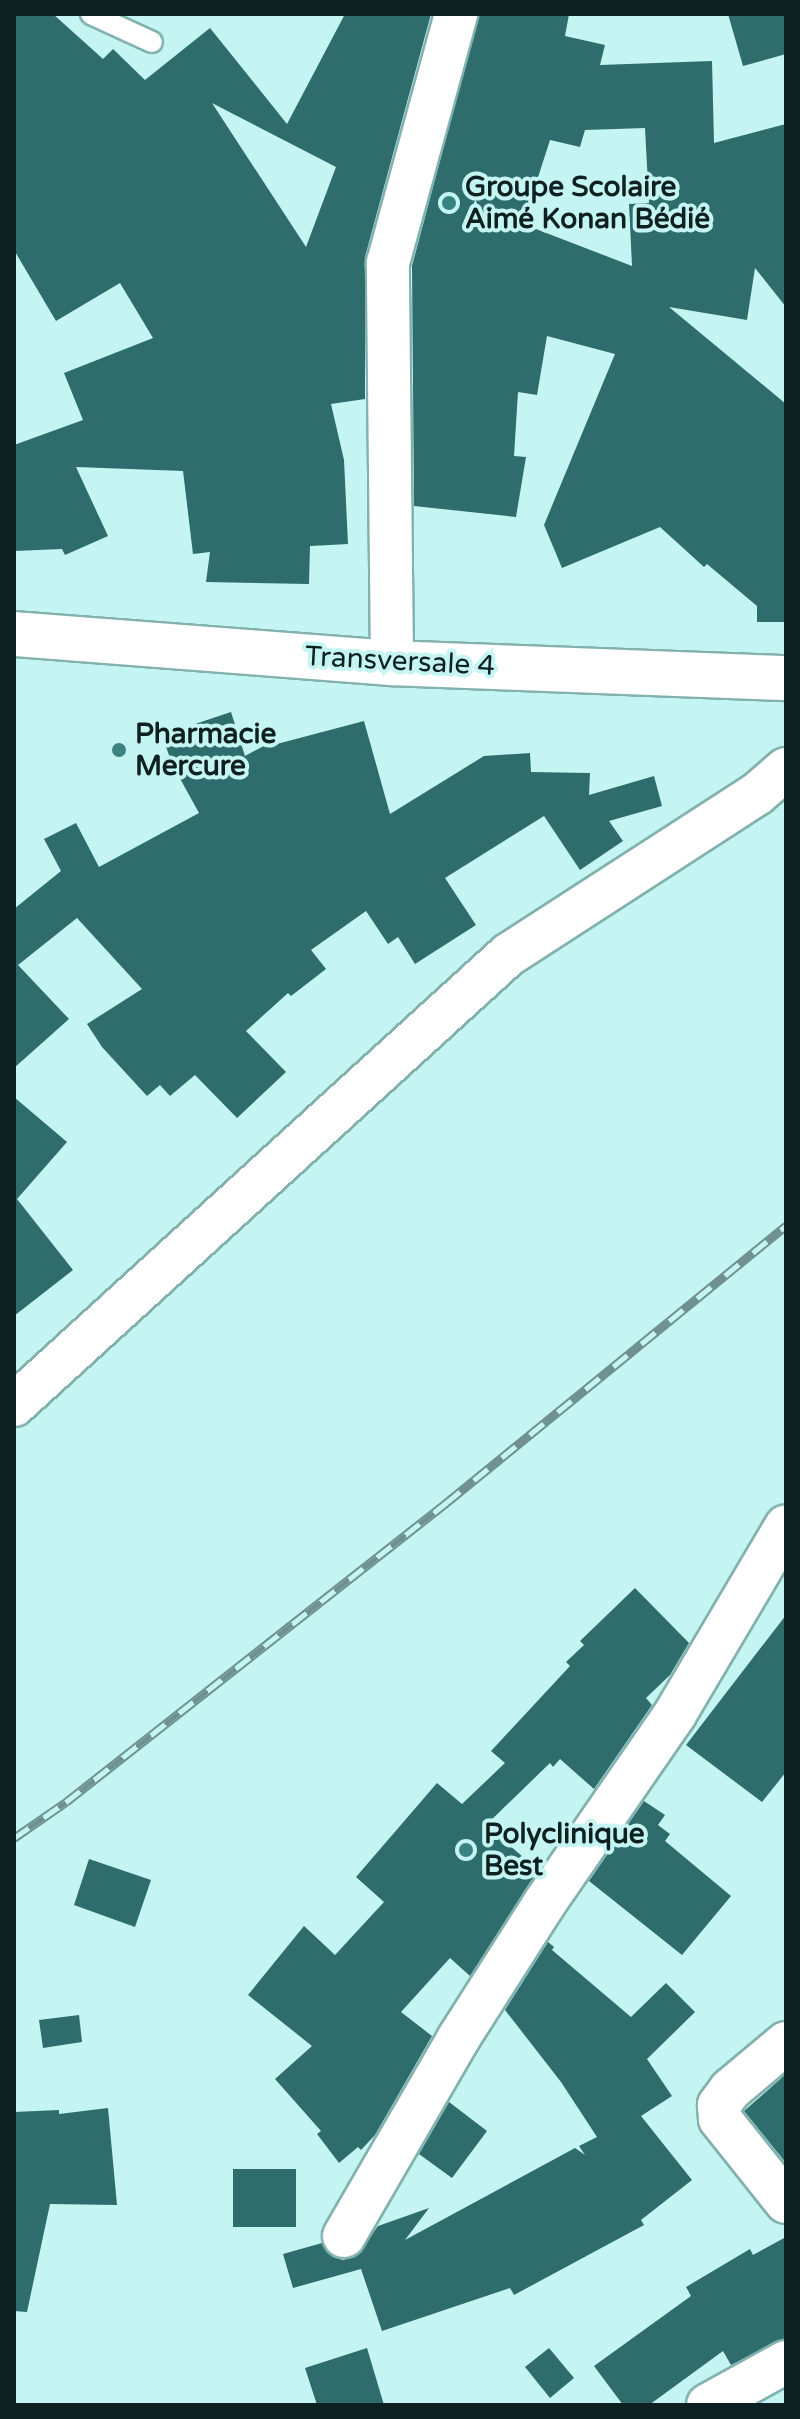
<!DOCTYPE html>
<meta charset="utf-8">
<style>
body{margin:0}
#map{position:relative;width:800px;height:2419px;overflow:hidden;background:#c4f5f2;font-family:"Varela Round",sans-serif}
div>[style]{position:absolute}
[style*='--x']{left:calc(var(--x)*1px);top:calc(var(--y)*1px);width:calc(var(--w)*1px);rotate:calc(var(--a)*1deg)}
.building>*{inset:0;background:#2e6d6b}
.roads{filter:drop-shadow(2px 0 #82b1ae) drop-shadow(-2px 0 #82b1ae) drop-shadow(0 2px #82b1ae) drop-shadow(0 -2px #82b1ae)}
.service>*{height:20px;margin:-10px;padding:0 10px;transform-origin:10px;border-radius:10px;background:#fff}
.minor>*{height:42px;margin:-21px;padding:0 21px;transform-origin:21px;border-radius:21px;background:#fff}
.secondary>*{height:44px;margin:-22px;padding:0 22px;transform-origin:22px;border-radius:22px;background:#fff}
.rail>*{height:9px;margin-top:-4.5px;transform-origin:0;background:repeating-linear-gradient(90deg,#c4f5f2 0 18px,#6f918f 0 36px);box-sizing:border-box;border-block:2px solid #6f918f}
.dots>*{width:22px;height:22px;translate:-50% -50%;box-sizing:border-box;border:4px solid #c4f5f2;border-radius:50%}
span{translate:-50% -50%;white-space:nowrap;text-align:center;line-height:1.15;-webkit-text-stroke:8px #c4f5f2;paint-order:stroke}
.poi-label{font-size:28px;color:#0e2020;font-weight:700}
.left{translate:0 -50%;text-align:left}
.street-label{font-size:28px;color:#0e2020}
.frame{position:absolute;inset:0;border:16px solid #0e2020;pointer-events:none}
</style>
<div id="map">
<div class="building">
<i style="clip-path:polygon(evenodd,14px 14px,53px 14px,103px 59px,113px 49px,145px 80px,210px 28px,287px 124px,345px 14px,431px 14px,365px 257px,365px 399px,331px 404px,344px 460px,348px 544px,310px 546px,309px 584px,206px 582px,210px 552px,193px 554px,183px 471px,76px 467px,108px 536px,65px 555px,62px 549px,14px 551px,14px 445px,83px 420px,64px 373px,153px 338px,120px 283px,56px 321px,14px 250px,14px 14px,212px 103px,336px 167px,306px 247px,212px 103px)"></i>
<i style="clip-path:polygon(evenodd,479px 14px,569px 14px,565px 36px,605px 45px,600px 65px,712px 61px,714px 143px,786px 124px,786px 307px,755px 268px,747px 320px,669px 307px,786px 404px,786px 622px,757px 622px,757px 606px,707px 564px,704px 567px,660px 527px,562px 568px,544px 525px,615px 354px,547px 336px,537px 395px,518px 392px,514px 456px,526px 457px,516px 517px,414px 506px,412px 266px,479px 14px,645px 128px,649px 203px,629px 204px,632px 266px,523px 224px,550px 140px,580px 147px,585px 130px,645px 128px)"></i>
<i style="clip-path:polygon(728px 14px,786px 14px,786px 54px,743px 66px)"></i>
<i style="clip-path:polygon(231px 712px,245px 756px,271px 742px,273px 745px,364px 721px,390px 814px,484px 756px,530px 753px,531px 772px,590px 773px,589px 795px,654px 776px,662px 806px,609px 821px,623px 841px,580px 870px,544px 816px,445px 878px,476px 925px,415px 964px,398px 937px,388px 944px,366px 911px,311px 950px,326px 969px,291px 996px,288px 993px,246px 1031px,286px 1072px,237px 1118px,195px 1075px,170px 1096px,160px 1085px,147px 1096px,102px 1047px,87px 1024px,142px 989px,77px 918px,18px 965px,69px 1019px,14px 1068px,14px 909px,61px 871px,44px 839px,76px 823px,99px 867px,199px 813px,172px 764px,162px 735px)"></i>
<i style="clip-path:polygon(14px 1097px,67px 1142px,17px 1199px,73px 1270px,14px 1316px)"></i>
<i style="clip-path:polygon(635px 1588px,689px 1643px,670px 1675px,646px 1698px,652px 1705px,594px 1789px,560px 1759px,553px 1767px,550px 1763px,486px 1825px,538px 1870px,470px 1976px,450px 1958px,401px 2012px,432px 2036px,375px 2135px,361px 2150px,358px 2147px,339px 2163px,317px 2134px,321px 2131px,275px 2079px,312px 2046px,248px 1995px,304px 1926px,335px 1955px,384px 1902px,356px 1877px,437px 1783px,462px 1804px,505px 1763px,491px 1751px,570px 1666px,566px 1662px,584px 1645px,580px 1641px)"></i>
<i style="clip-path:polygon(786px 1615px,786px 1772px,762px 1802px,686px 1745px)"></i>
<i style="clip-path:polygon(644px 1801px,665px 1815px,658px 1825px,670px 1834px,665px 1841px,731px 1896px,682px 1955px,589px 1881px)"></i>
<i style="clip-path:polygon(89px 1859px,151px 1880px,135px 1927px,74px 1905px)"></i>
<i style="clip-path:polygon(548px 1942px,554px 1947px,552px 1950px,631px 2017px,666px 1983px,695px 2012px,647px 2059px,672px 2096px,641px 2116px,692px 2180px,641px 2220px,644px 2225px,514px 2295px,510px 2288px,382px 2331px,361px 2269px,293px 2288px,283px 2254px,322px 2243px,333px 2257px,343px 2260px,355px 2257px,378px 2226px,429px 2208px,405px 2240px,575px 2148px,585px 2155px,579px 2146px,597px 2137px,561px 2082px,505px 2010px)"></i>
<i style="clip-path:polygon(79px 2015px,82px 2042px,43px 2048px,39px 2020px)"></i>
<i style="clip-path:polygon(786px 2074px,786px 2163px,744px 2111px)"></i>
<i style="clip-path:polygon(449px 2102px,487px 2131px,452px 2178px,419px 2154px)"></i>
<i style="clip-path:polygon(108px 2108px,117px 2205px,50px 2204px,27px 2312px,14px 2311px,14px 2112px,59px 2110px,59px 2114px)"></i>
<i style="clip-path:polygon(233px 2169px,296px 2169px,296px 2227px,233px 2227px)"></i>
<i style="clip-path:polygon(786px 2237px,786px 2338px,731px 2365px,723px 2351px,649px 2405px,623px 2405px,594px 2366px,691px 2296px,686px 2287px,750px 2249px,753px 2255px)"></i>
<i style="clip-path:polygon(367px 2348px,384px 2405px,317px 2405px,305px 2368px)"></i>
<i style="clip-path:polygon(549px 2348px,574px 2378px,550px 2398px,525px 2367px)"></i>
</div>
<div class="roads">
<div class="service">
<i style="--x:91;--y:14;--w:67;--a:24.7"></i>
</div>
<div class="minor">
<i style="--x:392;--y:663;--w:400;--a:-90.6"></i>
<i style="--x:388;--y:263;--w:258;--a:-74.7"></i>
<i style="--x:14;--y:1405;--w:668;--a:-42.33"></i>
<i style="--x:508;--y:955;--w:297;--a:-32.9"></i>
<i style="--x:757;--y:794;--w:38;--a:-41"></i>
<i style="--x:786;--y:2043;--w:73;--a:140"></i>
<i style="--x:730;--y:2090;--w:19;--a:126"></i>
<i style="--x:719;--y:2105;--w:14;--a:86"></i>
<i style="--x:720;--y:2119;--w:106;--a:51.5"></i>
<i style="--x:344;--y:2236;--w:228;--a:-59.9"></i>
<i style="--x:458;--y:2039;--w:160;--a:-57.5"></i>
<i style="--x:544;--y:1904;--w:231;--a:-55.4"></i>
<i style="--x:675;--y:1714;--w:218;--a:-59.4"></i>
<i style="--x:708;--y:2405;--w:89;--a:-28.9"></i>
</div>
<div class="secondary">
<i style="--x:14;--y:634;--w:379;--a:4.4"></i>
<i style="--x:392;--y:663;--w:394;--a:2.2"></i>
</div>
</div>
<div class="rail">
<i style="--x:14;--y:1838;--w:63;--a:-34.7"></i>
<i style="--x:66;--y:1802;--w:484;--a:-38.2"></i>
<i style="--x:446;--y:1503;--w:439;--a:-39.2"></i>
</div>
<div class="dots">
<i style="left:449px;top:203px;background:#3b8380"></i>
<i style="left:119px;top:750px;background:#3b8380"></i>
<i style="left:466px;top:1850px;background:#3b8380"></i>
</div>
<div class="poi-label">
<span class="left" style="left:465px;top:203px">Groupe Scolaire<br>Aimé Konan Bédié</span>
<span class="left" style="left:135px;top:750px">Pharmacie<br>Mercure</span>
<span class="left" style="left:484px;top:1850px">Polyclinique<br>Best</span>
</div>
<div class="street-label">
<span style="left:400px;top:661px;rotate:3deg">Transversale 4</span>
</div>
<div class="frame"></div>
</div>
